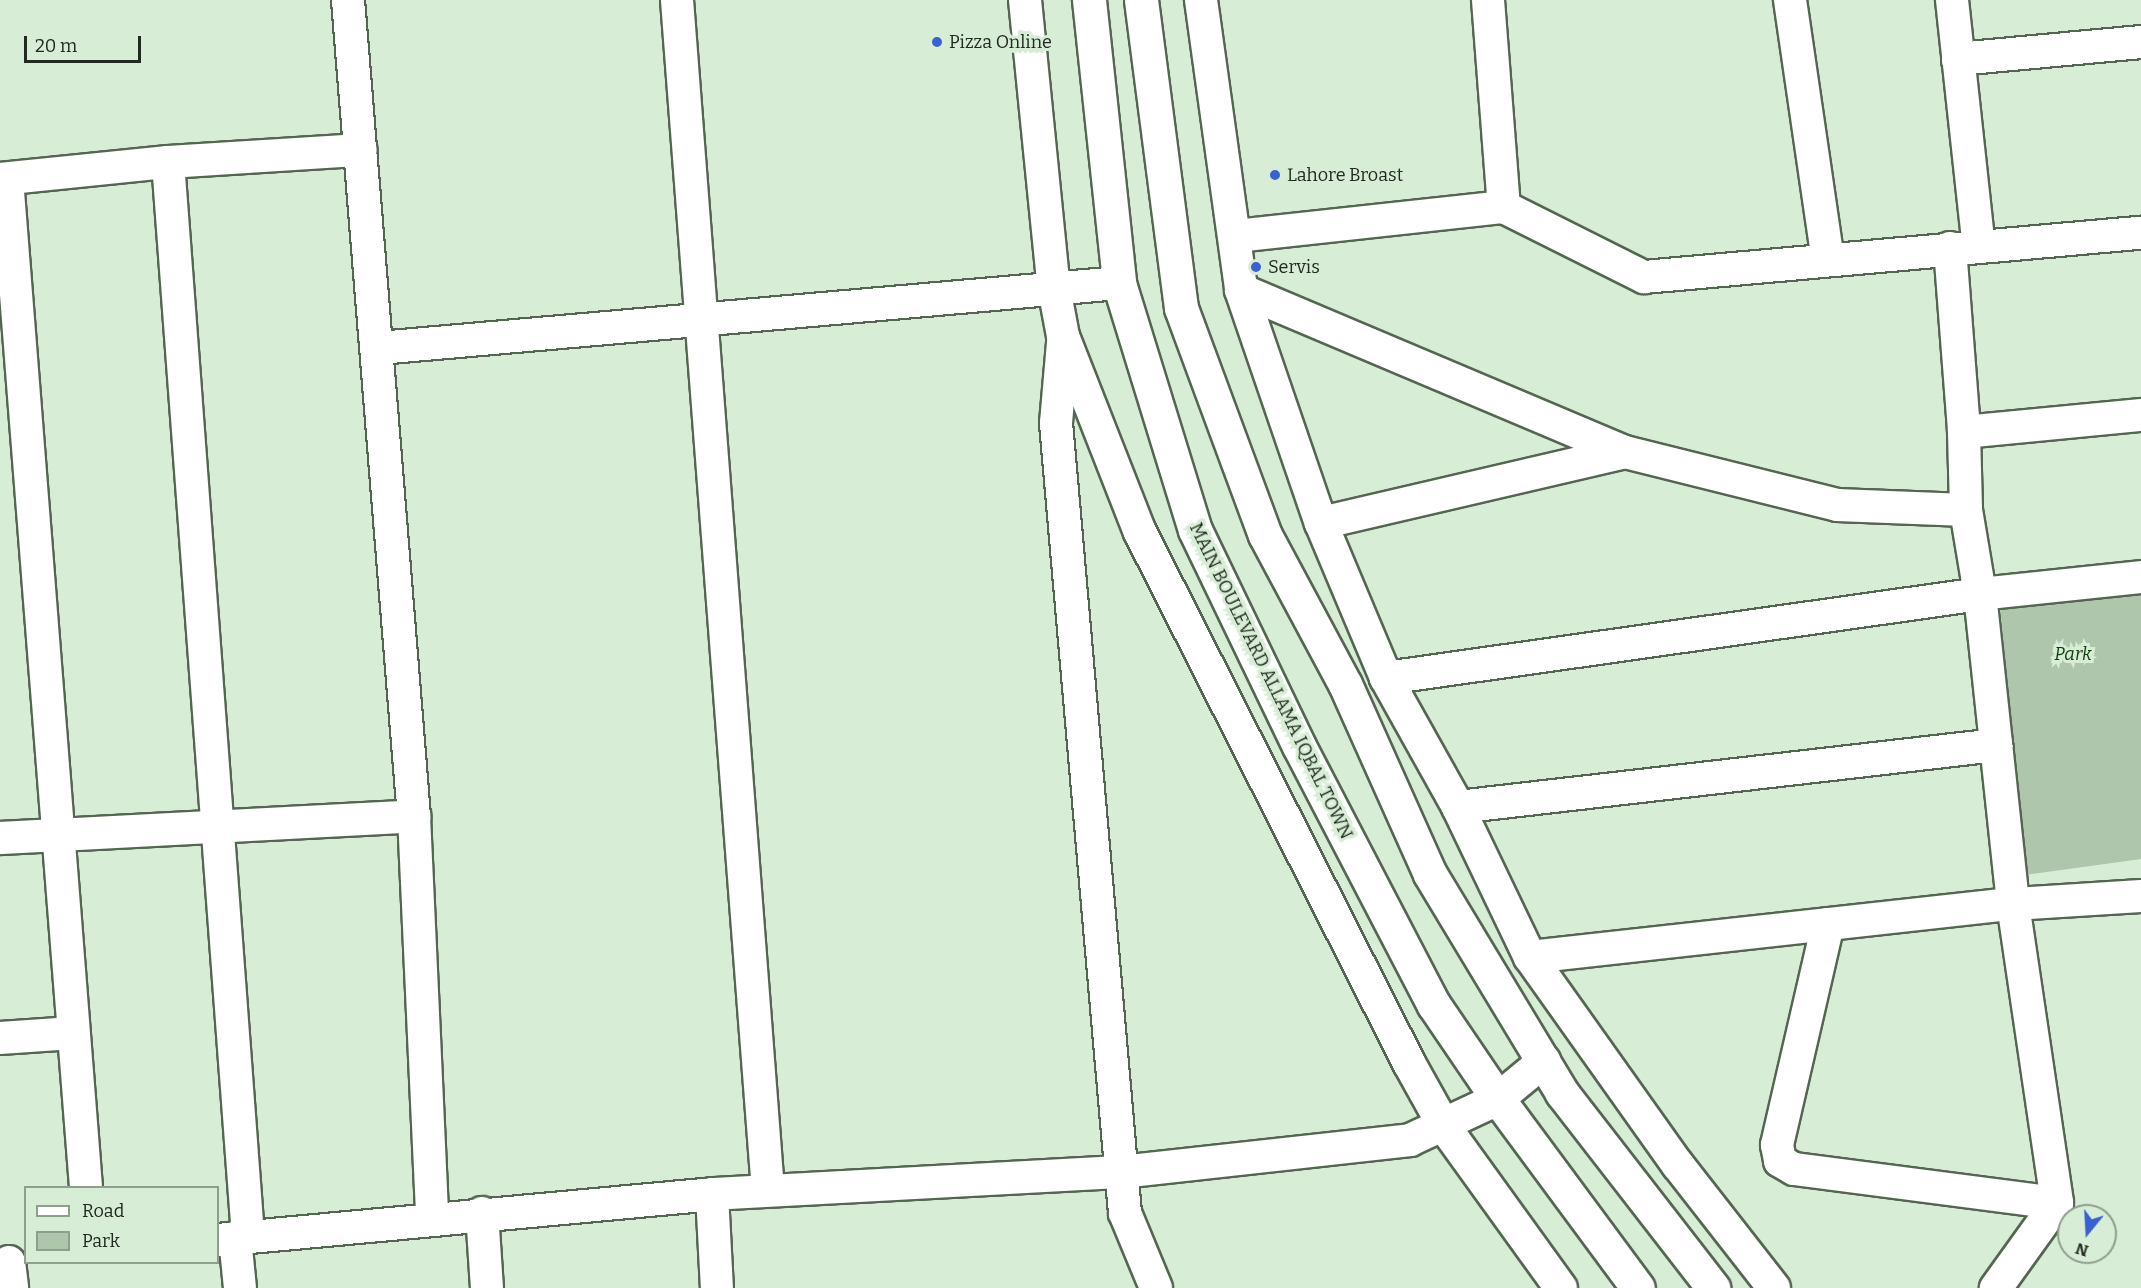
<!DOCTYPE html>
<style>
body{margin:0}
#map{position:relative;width:2141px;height:1288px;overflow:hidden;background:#d8edd6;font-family:Bitter,serif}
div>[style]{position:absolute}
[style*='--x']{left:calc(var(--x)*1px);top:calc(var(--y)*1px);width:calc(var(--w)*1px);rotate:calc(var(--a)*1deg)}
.green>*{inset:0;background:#aec6ac}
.roads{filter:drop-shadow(2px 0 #546652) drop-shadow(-2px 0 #546652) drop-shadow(0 2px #546652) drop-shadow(0 -2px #546652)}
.minor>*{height:32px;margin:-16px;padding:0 16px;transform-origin:16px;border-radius:16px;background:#fff}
.secondary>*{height:33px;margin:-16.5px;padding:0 16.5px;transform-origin:16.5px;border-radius:16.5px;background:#fff}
.dots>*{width:16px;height:16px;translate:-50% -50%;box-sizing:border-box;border:3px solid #d8edd6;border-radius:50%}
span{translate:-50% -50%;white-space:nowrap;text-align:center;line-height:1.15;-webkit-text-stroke:6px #d8edd6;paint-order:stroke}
.poi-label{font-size:18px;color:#212920}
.left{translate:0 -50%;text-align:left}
.park-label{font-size:18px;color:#0d3c0c;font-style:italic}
.street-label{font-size:18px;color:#212920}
.legend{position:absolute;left:24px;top:1186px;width:195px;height:78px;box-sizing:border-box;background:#d8edd6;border:2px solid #8f9f8d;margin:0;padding:8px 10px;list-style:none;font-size:18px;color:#212920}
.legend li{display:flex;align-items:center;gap:12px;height:30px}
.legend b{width:30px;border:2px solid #8f9f8d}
.north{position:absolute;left:2057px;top:1204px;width:60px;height:60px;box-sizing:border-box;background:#d8edd6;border:2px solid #8f9f8d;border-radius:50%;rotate:198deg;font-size:16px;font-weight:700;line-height:24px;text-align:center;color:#212920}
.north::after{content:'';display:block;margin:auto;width:21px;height:27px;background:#3a60d1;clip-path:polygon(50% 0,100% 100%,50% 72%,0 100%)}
.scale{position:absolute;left:24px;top:36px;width:117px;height:27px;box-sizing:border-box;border:3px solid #212920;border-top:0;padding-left:8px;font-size:18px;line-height:21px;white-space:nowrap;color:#212920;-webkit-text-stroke:4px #d8edd6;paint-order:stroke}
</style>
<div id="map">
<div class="green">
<i style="clip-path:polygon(2141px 579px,2141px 859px,2024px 875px,1999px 593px)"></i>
</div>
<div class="roads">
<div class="minor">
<i style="--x:348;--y:0;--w:819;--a:85.38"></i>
<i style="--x:414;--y:816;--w:402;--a:87.4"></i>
<i style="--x:677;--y:0;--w:1193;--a:85.63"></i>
<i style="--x:1025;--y:0;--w:289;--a:84.3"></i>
<i style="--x:1054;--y:288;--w:49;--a:79.4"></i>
<i style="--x:1063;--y:336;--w:211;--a:68.6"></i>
<i style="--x:1140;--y:532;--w:595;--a:63.13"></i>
<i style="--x:1409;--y:1063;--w:72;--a:60.9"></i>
<i style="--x:1444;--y:1126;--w:200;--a:54.2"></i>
<i style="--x:1201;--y:0;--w:293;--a:82.1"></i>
<i style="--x:1241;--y:290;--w:246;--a:71.1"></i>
<i style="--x:1321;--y:523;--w:168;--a:67.2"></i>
<i style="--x:1386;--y:678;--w:148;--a:60.8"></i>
<i style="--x:1458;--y:807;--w:166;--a:64.4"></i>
<i style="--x:1530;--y:957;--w:255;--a:54.6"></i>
<i style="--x:1678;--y:1165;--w:156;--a:52"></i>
<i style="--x:1488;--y:0;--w:208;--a:85.6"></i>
<i style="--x:1790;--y:0;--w:262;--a:81.7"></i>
<i style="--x:1952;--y:0;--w:248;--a:83.8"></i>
<i style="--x:1958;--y:59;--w:184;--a:-5.3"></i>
<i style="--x:168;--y:162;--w:1078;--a:85.74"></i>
<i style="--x:0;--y:179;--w:169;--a:-5.8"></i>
<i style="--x:168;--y:162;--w:193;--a:-3.6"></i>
<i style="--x:7;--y:179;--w:1012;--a:85.52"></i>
<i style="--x:1236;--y:236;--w:270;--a:-6.2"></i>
<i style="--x:1504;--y:207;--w:157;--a:26.6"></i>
<i style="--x:1644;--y:277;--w:499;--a:-5.1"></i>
<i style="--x:1950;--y:248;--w:185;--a:85.6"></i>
<i style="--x:1964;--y:432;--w:78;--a:88.5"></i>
<i style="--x:1241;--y:290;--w:417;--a:22.9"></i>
<i style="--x:1063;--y:343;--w:80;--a:95"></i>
<i style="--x:1056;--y:423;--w:793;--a:85.01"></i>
<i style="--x:1125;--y:1213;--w:81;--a:67.5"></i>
<i style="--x:379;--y:348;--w:743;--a:-5.02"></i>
<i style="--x:1964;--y:432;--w:178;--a:-5.5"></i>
<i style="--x:1321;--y:523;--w:312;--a:-13.1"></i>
<i style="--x:1625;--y:452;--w:219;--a:14"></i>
<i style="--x:1837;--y:505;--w:129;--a:2.2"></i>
<i style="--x:1966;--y:510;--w:85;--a:80.5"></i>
<i style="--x:1980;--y:594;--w:312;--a:83.9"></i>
<i style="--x:2013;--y:904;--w:302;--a:81.6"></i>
<i style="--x:2057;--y:1203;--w:105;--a:125.7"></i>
<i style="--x:1386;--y:678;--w:600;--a:-8.05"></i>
<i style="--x:1980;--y:594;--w:162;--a:-6"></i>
<i style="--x:1458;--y:807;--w:542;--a:-6.57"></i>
<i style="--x:0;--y:838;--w:415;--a:-3"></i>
<i style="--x:1828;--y:924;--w:227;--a:103"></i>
<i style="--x:1777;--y:1145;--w:16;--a:79"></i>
<i style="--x:1780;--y:1161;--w:16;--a:30"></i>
<i style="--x:1794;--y:1169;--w:265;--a:7.4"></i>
<i style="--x:1530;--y:957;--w:486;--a:-6.3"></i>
<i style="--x:2013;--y:904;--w:128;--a:-3.6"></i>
<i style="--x:0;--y:1038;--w:73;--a:-3.9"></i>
<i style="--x:712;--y:1194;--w:94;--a:87"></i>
<i style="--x:482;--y:1213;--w:75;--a:86.2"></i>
<i style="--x:235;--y:1238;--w:50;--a:84.3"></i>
<i style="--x:218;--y:1240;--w:496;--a:-5.3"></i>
<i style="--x:712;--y:1194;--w:410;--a:-3.1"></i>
<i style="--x:1121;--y:1172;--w:291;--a:-6.3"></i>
<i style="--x:1410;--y:1140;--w:97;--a:-25"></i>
<i style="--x:1498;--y:1099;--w:60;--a:-39.6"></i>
<i style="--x:9;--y:1262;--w:26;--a:83"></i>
</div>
<div class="secondary">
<i style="--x:1089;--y:0;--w:285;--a:83.9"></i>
<i style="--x:1119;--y:283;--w:258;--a:72.9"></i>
<i style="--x:1195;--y:530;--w:240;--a:64.3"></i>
<i style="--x:1299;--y:746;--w:292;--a:62.5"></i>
<i style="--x:1434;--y:1005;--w:114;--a:55.8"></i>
<i style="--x:1498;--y:1099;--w:235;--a:53.5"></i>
<i style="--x:1141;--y:0;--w:311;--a:82.6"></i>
<i style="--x:1181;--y:308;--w:242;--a:69.7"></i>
<i style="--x:1265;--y:535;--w:169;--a:61.8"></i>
<i style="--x:1345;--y:684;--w:208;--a:65.9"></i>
<i style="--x:1430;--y:874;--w:256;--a:58.9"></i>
<i style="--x:1562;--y:1093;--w:247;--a:52.2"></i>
</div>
</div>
<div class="dots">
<i style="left:937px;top:42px;background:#3a60d1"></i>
<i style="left:1275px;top:175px;background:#3a60d1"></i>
<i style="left:1256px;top:267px;background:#3a60d1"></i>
</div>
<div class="poi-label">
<span class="left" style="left:949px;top:42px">Pizza Online</span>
<span class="left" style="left:1287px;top:175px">Lahore Broast</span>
<span class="left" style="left:1268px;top:267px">Servis</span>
</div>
<div class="park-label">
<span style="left:2073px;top:654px">Park</span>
</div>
<div class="street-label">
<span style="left:1271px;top:681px;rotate:64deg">MAIN BOULEVARD ALLAMA IQBAL TOWN</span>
</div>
<ul class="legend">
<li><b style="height:8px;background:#fff"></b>Road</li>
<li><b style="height:16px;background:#aec6ac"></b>Park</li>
</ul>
<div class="north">N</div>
<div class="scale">20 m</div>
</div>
